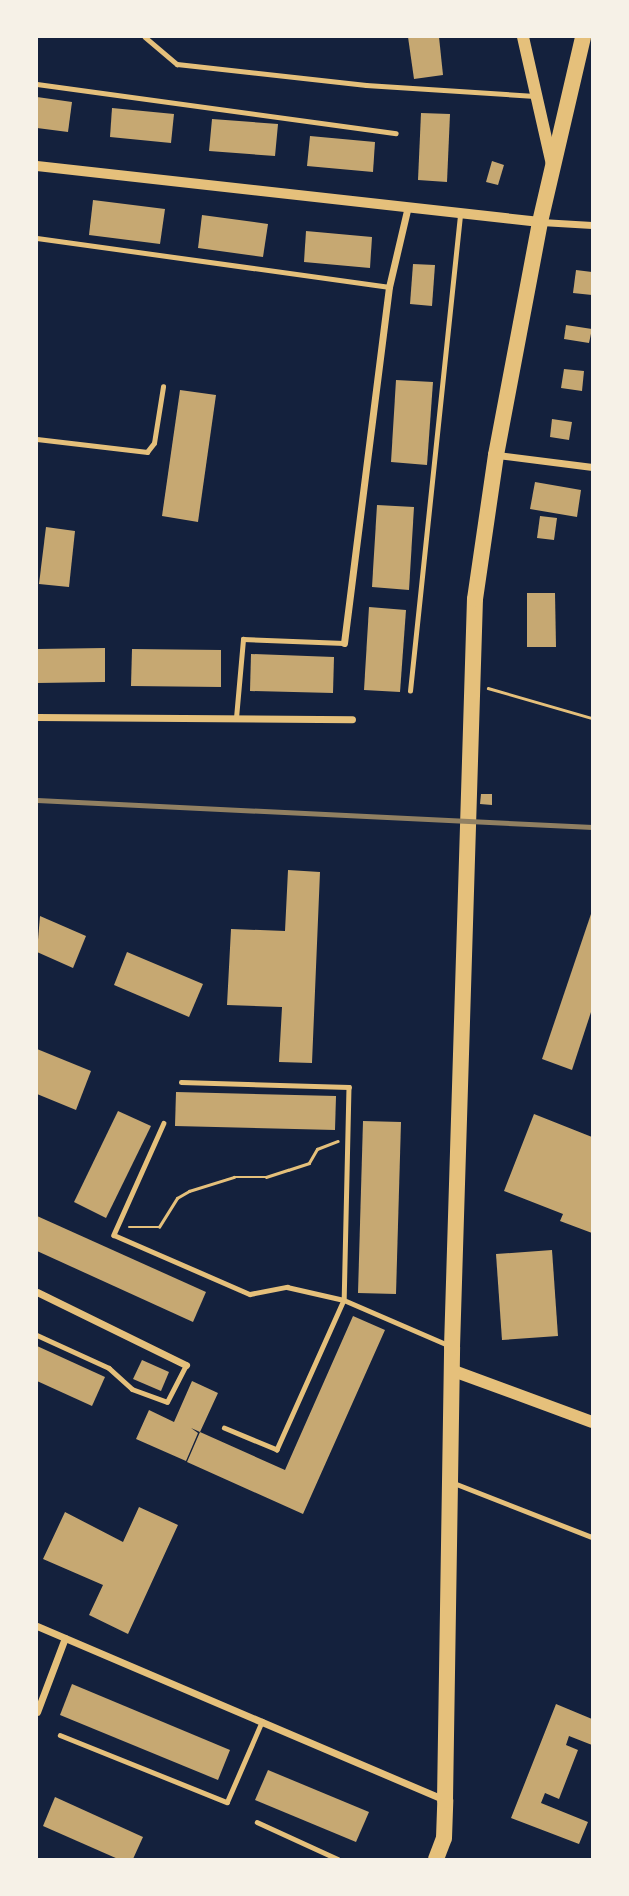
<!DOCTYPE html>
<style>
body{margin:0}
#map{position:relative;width:629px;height:1896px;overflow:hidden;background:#14213d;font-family:"Alegreya Sans",sans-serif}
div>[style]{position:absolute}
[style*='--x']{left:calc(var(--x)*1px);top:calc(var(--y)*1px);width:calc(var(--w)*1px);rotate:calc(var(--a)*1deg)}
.building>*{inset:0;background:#c6a872}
.path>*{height:2.5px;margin:-1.25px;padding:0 1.25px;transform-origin:1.25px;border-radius:1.25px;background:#e5c07b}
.service>*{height:4.5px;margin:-2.25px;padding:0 2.25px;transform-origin:2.25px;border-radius:2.25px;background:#e5c07b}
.minor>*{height:7px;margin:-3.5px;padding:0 3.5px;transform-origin:3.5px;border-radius:3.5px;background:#e5c07b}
.tertiary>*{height:10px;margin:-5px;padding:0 5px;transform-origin:5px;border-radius:5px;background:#e5c07b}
.secondary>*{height:12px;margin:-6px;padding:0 6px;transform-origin:6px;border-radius:6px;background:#e5c07b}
.trunk>*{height:16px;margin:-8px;padding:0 8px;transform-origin:8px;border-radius:8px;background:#e5c07b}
.rail>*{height:4.5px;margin:-2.25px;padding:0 2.25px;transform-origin:2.25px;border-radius:2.25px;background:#918062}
span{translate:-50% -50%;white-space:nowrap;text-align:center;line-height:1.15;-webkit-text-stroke:5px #f6f1e7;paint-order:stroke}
.frame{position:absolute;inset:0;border:38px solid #f6f1e7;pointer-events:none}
</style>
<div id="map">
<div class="building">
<i style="clip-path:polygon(408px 37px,439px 37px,443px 75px,414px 79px)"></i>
<i style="clip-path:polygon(37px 97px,72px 102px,68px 132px,37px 128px)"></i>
<i style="clip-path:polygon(112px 108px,174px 114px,171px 143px,110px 137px)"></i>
<i style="clip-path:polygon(421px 113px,450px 114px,447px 182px,418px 180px)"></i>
<i style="clip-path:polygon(212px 119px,278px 124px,275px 156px,209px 151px)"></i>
<i style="clip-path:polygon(310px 136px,375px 142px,373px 172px,307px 166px)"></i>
<i style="clip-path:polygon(492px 161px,504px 165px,498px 185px,486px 182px)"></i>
<i style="clip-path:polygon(93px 200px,165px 209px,160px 244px,89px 235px)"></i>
<i style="clip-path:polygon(202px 215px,268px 224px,263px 257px,198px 248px)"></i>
<i style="clip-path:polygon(306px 231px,372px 237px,370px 268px,304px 262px)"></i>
<i style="clip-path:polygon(413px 264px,435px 265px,432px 306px,410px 304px)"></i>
<i style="clip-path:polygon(576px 270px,592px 272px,592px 295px,573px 293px)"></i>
<i style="clip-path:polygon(566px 325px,592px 329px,589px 343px,564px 339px)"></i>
<i style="clip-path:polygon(564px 369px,584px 371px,582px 391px,561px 388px)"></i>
<i style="clip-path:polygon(396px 380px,433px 382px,427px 465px,391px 462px)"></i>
<i style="clip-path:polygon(180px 390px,216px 395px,198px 522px,162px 516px)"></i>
<i style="clip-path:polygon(552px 419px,572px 422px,569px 440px,550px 437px)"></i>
<i style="clip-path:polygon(535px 482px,581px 490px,577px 517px,530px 509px)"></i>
<i style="clip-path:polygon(377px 505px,414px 507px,409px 590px,372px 587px)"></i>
<i style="clip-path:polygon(540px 516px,557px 518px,554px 540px,537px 538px)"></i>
<i style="clip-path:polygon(46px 527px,75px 531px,69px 587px,39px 584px)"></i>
<i style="clip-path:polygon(527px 593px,555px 593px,556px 647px,527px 647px)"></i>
<i style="clip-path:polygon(369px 607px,406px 610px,400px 692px,364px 690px)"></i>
<i style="clip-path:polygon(105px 648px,105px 682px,37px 683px,37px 649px)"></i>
<i style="clip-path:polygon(132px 649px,221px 650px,221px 687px,131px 686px)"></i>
<i style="clip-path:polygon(251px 654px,334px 657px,333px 693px,250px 691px)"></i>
<i style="clip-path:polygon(481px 794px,492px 794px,492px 805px,480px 804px)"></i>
<i style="clip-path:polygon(288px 870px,320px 872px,312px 1063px,279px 1062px,282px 1007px,227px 1005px,231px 929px,285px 931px)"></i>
<i style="clip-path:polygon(592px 911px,592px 1009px,572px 1070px,542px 1059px)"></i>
<i style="clip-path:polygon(40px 916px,86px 936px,73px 968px,37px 952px)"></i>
<i style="clip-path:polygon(127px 952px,203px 984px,189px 1017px,114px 985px)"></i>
<i style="clip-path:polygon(37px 1049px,91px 1071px,76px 1110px,37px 1094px)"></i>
<i style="clip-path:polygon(176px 1092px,336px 1096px,335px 1130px,175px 1126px)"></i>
<i style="clip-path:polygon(118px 1111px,151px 1126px,106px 1218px,74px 1202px)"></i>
<i style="clip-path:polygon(534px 1114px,592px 1137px,592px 1233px,560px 1221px,563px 1214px,504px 1191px)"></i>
<i style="clip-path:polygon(363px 1121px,401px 1122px,396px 1294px,358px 1293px)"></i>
<i style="clip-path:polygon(37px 1216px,206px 1292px,193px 1322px,37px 1251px)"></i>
<i style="clip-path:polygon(552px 1250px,558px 1336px,502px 1340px,496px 1254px)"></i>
<i style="clip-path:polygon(353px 1316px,385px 1330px,303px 1514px,187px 1462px,200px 1432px,285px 1470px)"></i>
<i style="clip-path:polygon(37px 1346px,105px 1377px,92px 1406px,37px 1381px)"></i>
<i style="clip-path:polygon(142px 1360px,169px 1372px,161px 1391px,133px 1379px)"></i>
<i style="clip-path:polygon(192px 1381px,218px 1393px,200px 1432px,191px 1428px,198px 1433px,186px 1461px,136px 1439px,149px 1410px,174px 1422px)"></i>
<i style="clip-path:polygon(139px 1507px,178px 1525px,128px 1634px,89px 1615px,103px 1585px,43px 1559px,65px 1512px,123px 1542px)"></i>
<i style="clip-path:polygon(72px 1684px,230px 1750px,218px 1780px,60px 1715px)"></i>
<i style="clip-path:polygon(556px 1704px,592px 1719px,592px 1745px,569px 1736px,566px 1745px,578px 1750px,559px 1799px,545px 1793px,541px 1803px,588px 1822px,579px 1844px,511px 1818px)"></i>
<i style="clip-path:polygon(268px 1770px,369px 1812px,356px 1842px,255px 1800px)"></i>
<i style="clip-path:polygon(55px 1797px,143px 1837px,133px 1859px,118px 1859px,43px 1826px)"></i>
</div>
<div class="path">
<i style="--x:488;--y:688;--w:108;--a:16.1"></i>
<i style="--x:129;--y:1227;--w:30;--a:0"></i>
<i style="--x:159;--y:1227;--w:34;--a:-58"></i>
<i style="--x:177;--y:1198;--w:14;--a:-30"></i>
<i style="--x:189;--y:1191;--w:47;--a:-17.3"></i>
<i style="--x:234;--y:1177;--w:32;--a:0"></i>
<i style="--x:266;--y:1177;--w:23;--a:-18"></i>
<i style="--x:288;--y:1170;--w:22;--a:-18"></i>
<i style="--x:309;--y:1163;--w:16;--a:-60"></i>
<i style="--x:317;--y:1149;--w:22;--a:-21"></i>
</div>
<div class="service">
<i style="--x:145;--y:37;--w:42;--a:40.2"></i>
<i style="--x:177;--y:64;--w:190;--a:6.3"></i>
<i style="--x:366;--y:85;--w:169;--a:3.7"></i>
<i style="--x:37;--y:84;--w:362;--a:7.8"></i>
<i style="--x:37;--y:238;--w:354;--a:7.9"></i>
<i style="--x:37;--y:439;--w:111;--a:6.7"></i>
<i style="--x:147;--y:452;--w:11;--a:-52"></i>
<i style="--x:154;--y:443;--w:57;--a:-80.9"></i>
<i style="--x:410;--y:691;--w:481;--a:-84"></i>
<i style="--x:236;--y:718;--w:79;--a:-84.9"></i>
<i style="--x:243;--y:639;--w:101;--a:2.3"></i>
<i style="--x:181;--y:1082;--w:168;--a:1.7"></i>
<i style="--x:349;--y:1087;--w:213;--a:91.3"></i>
<i style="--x:344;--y:1300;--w:113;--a:23.4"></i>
<i style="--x:164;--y:1123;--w:123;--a:114.1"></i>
<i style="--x:114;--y:1235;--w:148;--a:23.5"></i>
<i style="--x:250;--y:1294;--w:38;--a:-11"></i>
<i style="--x:287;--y:1287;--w:58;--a:12.8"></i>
<i style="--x:344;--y:1300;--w:164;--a:114.1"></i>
<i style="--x:277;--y:1450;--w:57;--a:-157.5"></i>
<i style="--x:37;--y:1335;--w:79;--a:24.6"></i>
<i style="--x:109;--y:1368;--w:31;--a:42"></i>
<i style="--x:132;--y:1389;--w:37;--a:20"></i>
<i style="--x:167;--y:1402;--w:42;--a:-62.8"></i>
<i style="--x:454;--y:1483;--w:148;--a:21.4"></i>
<i style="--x:60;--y:1735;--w:180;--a:21.9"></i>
<i style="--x:227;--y:1802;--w:88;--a:-66.6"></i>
<i style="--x:257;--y:1822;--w:89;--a:24.6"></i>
</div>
<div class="minor">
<i style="--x:541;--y:222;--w:51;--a:3.4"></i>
<i style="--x:497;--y:455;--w:96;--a:7.2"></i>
<i style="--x:344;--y:643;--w:359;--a:-82.8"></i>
<i style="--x:389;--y:287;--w:83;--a:-76.8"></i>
<i style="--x:37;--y:717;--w:315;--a:0.4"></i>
<i style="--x:37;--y:1292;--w:166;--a:26.1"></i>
<i style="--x:37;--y:1626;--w:443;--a:23.1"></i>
<i style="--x:37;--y:1712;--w:79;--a:-69.3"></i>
</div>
<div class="tertiary">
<i style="--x:37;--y:166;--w:506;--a:6.35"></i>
</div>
<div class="secondary">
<i style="--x:523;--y:37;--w:131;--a:77.2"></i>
<i style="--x:451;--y:1370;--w:150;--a:20.2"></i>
</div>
<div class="trunk">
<i style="--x:436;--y:1859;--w:22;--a:-69"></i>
<i style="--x:444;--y:1838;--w:38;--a:-88"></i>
<i style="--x:445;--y:1800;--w:453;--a:-89.1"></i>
<i style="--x:452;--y:1347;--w:748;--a:-88.24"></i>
<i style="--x:475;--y:599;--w:146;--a:-81.7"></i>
<i style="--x:496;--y:455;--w:237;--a:-79.3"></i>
<i style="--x:540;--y:222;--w:190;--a:-76.9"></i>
</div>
<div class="rail">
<i style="--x:37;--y:800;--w:556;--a:2.79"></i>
</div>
<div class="frame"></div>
</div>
